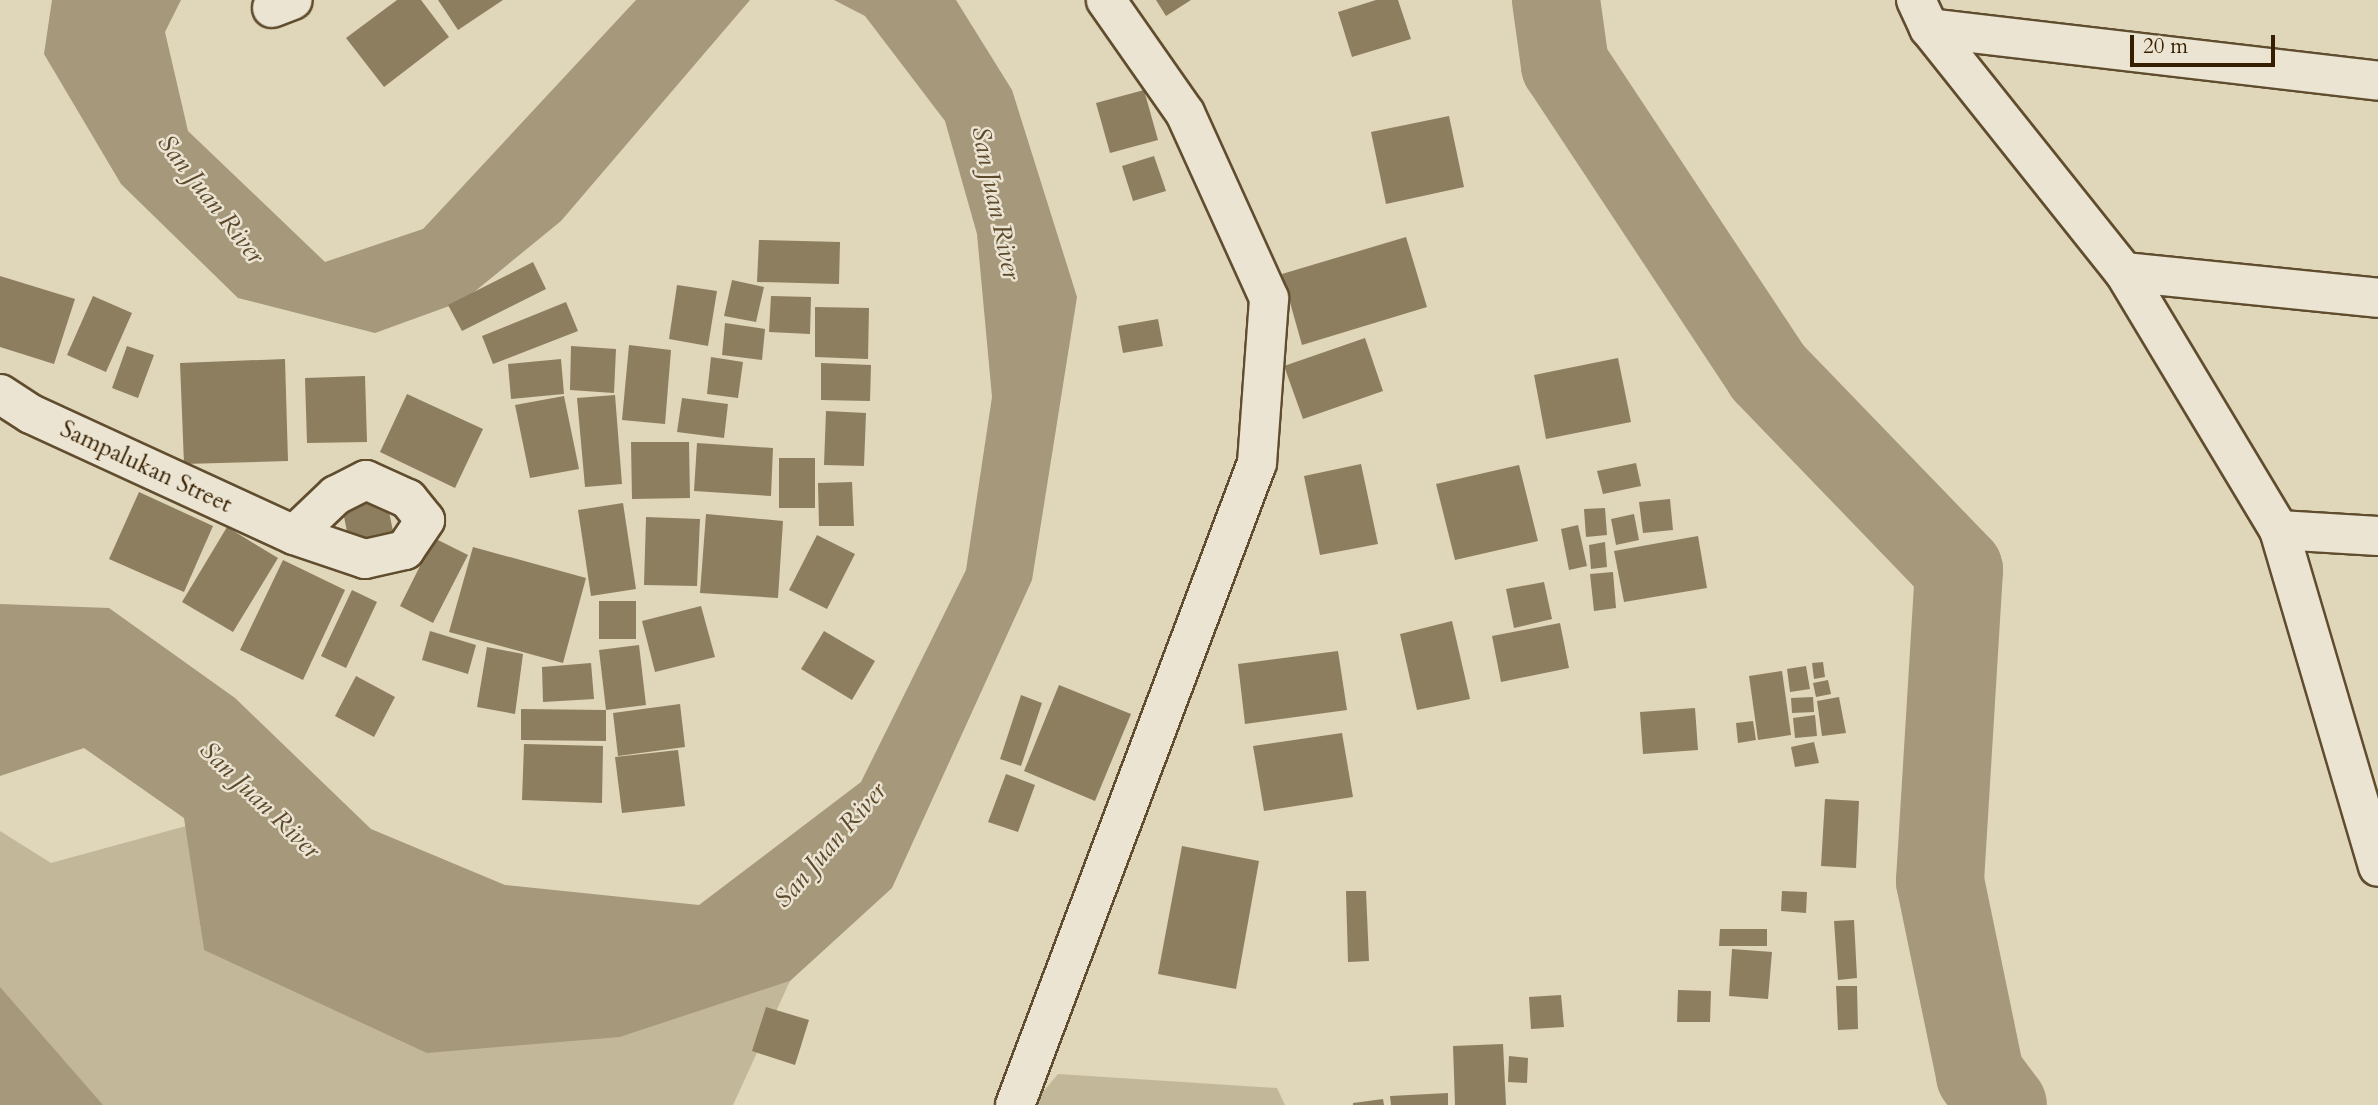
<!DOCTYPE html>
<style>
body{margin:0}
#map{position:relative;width:2378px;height:1105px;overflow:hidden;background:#e0d6b9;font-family:Cardo,serif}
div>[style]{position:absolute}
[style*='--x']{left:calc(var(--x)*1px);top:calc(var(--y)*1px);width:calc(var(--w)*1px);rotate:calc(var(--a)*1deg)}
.green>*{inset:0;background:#c3b79a}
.water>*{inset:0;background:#a6987a}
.river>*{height:88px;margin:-44px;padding:0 44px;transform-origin:44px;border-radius:44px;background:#a6987a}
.building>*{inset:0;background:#8e7e60}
.roads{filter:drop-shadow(2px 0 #604d2e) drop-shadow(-2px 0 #604d2e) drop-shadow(0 2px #604d2e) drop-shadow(0 -2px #604d2e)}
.minor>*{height:38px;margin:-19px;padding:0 19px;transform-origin:19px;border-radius:19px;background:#ebe4d2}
span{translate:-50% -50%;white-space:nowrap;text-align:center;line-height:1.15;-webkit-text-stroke:5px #ebe4d2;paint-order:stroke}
.street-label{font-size:24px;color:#361f00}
.water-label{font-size:26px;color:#5d492b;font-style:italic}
.scale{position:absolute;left:2130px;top:35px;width:145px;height:32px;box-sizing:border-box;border:4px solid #361f00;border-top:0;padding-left:9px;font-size:21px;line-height:24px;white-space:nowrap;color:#361f00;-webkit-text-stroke:5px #ebe4d2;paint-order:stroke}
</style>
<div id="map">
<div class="green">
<i style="clip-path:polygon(186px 826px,204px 950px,623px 1036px,790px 981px,733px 1105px,0 1105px,0 831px,51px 863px)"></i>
<i style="clip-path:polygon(1058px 1074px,1277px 1088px,1285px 1105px,1032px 1105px)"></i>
</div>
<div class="water">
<i style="clip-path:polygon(52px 0,181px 0,165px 32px,188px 131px,325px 262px,423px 229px,636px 0,750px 0,561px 221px,463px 301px,375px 333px,238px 298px,121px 184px,44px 54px)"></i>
<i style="clip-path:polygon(834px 0,956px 0,1012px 90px,1077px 297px,1032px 580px,892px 888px,790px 981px,620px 1037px,427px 1053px,204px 950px,184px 818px,84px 748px,0 776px,0 604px,109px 608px,235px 698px,371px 829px,505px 885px,699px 905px,861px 782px,966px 570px,992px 397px,977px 234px,945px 121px,865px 16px)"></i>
<i style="clip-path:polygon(0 987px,103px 1105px,0 1105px)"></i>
</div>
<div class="river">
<i style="--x:1556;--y:0;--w:66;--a:82.1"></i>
<i style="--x:1565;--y:65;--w:368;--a:56.5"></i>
<i style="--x:1768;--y:372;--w:275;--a:46"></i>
<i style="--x:1959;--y:570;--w:312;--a:93.5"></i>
<i style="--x:1940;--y:881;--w:198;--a:78.3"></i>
<i style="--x:1980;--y:1075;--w:38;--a:53"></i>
</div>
<div class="building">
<i style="clip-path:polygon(397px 0,421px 0,449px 37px,384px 87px,346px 38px)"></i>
<i style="clip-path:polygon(438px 0,503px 0,458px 30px)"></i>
<i style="clip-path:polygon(1156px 0,1191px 0,1166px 16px)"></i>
<i style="clip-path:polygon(1376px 0,1398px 0,1411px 39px,1352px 57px,1338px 12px)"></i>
<i style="clip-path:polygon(1144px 90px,1158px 140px,1110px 153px,1096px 103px)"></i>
<i style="clip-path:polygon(1449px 116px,1464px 187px,1386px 204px,1371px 132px)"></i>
<i style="clip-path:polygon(1154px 156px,1166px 191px,1133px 201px,1122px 166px)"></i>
<i style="clip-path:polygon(1406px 237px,1427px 307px,1302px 345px,1282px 274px)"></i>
<i style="clip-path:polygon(759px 240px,840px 242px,839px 284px,757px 282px)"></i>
<i style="clip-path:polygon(533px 262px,546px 289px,462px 331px,448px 305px)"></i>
<i style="clip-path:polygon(0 276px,75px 299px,54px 364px,0 347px)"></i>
<i style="clip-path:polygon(732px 280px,764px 287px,756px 322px,724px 316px)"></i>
<i style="clip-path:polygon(677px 285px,717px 291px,708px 346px,669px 339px)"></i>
<i style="clip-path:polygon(93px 296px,132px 313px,106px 372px,67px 355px)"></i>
<i style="clip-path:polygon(771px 296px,811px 297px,810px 334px,769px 332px)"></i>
<i style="clip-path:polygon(566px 302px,578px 331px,493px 364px,482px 336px)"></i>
<i style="clip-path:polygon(815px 307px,869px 308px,868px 359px,815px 357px)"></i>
<i style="clip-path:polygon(1158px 319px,1163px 346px,1123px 353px,1118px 326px)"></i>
<i style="clip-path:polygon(725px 323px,765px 329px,762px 360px,722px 355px)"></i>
<i style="clip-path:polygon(1365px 338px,1383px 391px,1303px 419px,1284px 366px)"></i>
<i style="clip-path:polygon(629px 345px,671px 350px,665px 424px,622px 420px)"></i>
<i style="clip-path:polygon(127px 346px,154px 355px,138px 398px,112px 388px)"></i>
<i style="clip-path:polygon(571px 346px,616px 349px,614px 393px,570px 390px)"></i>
<i style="clip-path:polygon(711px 357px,743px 362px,738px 398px,707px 394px)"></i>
<i style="clip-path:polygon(1618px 358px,1631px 422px,1546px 439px,1534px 375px)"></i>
<i style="clip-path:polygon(285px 359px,288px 461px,184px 464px,180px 363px)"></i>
<i style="clip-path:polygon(561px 359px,564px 394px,511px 399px,508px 364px)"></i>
<i style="clip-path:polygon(821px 363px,871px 365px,870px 401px,821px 400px)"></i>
<i style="clip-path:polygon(365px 376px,367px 442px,307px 443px,305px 378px)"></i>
<i style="clip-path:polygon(407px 394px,483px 429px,455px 488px,380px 452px)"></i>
<i style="clip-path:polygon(615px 395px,622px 484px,585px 487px,577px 398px)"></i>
<i style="clip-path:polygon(564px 396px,579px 469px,530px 478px,515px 405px)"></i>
<i style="clip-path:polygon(682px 398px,728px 404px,724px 438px,677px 432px)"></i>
<i style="clip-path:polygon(826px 411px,866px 413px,864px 466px,824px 465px)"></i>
<i style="clip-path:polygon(631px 442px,689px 442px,690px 498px,632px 499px)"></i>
<i style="clip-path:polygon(697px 443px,773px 448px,771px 496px,694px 491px)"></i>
<i style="clip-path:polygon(779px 458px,815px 458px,815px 508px,779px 508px)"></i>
<i style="clip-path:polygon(1636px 463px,1641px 486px,1603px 494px,1597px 471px)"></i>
<i style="clip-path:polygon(1361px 464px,1378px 544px,1320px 555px,1304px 476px)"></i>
<i style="clip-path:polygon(1519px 465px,1538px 541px,1455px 560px,1436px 484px)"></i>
<i style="clip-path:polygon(852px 482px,854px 526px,819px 526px,818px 483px)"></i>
<i style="clip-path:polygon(139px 492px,213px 526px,184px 592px,109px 559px)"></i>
<i style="clip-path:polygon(385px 492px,394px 536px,350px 546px,341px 502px)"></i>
<i style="clip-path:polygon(1670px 499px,1673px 530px,1643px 533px,1639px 502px)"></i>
<i style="clip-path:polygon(623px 503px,636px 589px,591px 596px,578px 510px)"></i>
<i style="clip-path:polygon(1605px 508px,1607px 535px,1586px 537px,1584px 509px)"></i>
<i style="clip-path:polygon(706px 514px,783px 521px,778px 598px,700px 593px)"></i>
<i style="clip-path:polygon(1634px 514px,1639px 540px,1616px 545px,1611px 519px)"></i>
<i style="clip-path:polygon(646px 517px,700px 519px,697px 586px,644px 585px)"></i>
<i style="clip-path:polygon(1578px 525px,1587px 566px,1569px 570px,1561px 529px)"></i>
<i style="clip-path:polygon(227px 527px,278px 558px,233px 632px,182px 602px)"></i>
<i style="clip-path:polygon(817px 535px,855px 554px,827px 609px,789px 590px)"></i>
<i style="clip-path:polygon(1698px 536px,1707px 588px,1624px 602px,1614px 551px)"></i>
<i style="clip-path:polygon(434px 538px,468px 555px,433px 623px,400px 606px)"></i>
<i style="clip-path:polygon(1605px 542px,1607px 567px,1591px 569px,1589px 545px)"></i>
<i style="clip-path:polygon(473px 547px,586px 578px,563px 663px,449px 632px)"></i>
<i style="clip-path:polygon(283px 560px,345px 590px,303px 680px,240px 650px)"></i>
<i style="clip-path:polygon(1613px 572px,1616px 608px,1594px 611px,1590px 574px)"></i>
<i style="clip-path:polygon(1544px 582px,1552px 619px,1514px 628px,1506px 589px)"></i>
<i style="clip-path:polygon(352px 590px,377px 602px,346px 668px,321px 656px)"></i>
<i style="clip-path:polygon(599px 601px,636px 601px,636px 639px,599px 639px)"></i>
<i style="clip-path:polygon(701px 606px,715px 657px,655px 672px,642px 621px)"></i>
<i style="clip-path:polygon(1452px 621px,1470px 699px,1417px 710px,1400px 634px)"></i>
<i style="clip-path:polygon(1560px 623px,1569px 668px,1501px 682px,1492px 636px)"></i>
<i style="clip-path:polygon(430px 631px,476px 645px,468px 674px,422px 660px)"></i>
<i style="clip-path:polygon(824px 631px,875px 661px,852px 700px,801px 669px)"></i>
<i style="clip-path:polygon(639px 645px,646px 705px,606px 710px,599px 650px)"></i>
<i style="clip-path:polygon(487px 647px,523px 654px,515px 714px,477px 707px)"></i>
<i style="clip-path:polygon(1338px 651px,1347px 710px,1245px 724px,1238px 664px)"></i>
<i style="clip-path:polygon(1823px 662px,1825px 677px,1814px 679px,1812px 663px)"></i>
<i style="clip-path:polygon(591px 663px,594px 699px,543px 702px,542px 667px)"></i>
<i style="clip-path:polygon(1806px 666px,1810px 689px,1790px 692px,1787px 669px)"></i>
<i style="clip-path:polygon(1782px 671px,1791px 735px,1758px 740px,1749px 676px)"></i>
<i style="clip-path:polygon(356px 676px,395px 697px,374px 737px,335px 716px)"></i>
<i style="clip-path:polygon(1828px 680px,1831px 694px,1816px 697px,1813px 683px)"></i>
<i style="clip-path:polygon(1059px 685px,1131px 714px,1095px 801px,1024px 771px)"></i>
<i style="clip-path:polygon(1021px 695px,1042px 703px,1021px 766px,1000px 759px)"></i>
<i style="clip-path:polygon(1813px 697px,1814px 712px,1792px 713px,1791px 698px)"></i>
<i style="clip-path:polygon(1839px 697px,1846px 733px,1822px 736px,1817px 701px)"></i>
<i style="clip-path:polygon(680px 704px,685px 747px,618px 756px,613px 713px)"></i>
<i style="clip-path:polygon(1695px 708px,1698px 750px,1643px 754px,1640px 712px)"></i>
<i style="clip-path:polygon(521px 709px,606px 710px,606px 741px,521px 740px)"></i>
<i style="clip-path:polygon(1815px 715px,1817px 736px,1795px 738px,1793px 718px)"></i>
<i style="clip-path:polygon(1753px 721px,1756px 740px,1738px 743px,1736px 723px)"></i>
<i style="clip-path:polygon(1342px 733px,1353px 797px,1264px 811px,1253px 746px)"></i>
<i style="clip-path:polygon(1814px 742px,1819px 763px,1795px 767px,1791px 747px)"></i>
<i style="clip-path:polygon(524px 744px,603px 746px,602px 803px,522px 800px)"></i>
<i style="clip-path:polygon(678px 750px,685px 806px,622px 813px,615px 757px)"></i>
<i style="clip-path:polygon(1006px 774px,1035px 785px,1018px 832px,988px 822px)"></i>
<i style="clip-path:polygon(1825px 799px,1859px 801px,1856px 868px,1821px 866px)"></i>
<i style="clip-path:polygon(1182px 846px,1259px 861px,1236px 989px,1158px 974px)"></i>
<i style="clip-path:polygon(1346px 891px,1366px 891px,1369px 961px,1348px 962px)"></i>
<i style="clip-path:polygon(1782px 891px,1807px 892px,1806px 913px,1781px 911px)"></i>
<i style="clip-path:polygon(1854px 920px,1857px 978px,1838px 980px,1834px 921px)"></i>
<i style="clip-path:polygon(1720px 929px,1767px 929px,1767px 946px,1719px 946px)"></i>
<i style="clip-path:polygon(1732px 949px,1772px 952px,1768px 999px,1729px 996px)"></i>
<i style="clip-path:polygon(1836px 986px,1857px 986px,1858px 1029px,1838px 1030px)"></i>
<i style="clip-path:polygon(1678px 990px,1711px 991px,1710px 1022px,1677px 1022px)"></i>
<i style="clip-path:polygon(1561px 995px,1564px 1027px,1531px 1029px,1529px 997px)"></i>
<i style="clip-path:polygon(766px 1007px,809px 1020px,795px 1065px,752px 1051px)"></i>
<i style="clip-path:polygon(1503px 1044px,1506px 1105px,1455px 1105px,1453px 1046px)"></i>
<i style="clip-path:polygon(1509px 1056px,1528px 1058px,1527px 1083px,1508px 1082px)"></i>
<i style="clip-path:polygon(1448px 1093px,1448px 1105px,1391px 1105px,1390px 1096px)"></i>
<i style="clip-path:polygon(1383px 1099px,1384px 1105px,1353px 1105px,1353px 1103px)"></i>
</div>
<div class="roads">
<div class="minor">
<i style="--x:1916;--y:0;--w:31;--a:65"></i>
<i style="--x:1929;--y:28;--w:312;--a:51.4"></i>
<i style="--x:2124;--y:272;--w:301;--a:59"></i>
<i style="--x:2279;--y:530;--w:351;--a:73.6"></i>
<i style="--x:272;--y:8;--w:22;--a:-21"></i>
<i style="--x:1929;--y:28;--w:452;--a:6.7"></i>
<i style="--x:2124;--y:272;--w:255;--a:5.8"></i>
<i style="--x:0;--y:394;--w:37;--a:33"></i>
<i style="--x:31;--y:414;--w:289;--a:24.7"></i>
<i style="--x:294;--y:535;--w:75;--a:18.7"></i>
<i style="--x:365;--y:559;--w:41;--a:-12.7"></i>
<i style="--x:405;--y:550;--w:36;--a:-56"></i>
<i style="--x:425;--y:520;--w:27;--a:-129"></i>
<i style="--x:408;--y:499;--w:46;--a:-155.7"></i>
<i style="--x:366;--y:480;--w:34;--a:153"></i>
<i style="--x:336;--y:495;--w:58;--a:136.4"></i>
<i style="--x:2279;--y:530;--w:99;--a:3.5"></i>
<i style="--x:1015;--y:1105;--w:686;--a:-69.35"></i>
<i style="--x:1257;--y:463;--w:165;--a:-85.8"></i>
<i style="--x:1269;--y:298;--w:203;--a:-114.4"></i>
<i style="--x:1185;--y:113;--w:138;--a:-125"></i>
</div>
</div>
<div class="street-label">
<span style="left:146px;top:467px;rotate:25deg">Sampalukan Street</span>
</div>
<div class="water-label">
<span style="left:211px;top:199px;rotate:52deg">San Juan River</span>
<span style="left:996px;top:203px;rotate:78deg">San Juan River</span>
<span style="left:260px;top:800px;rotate:44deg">San Juan River</span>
<span style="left:830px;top:845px;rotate:-49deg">San Juan River</span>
</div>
<div class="scale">20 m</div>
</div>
